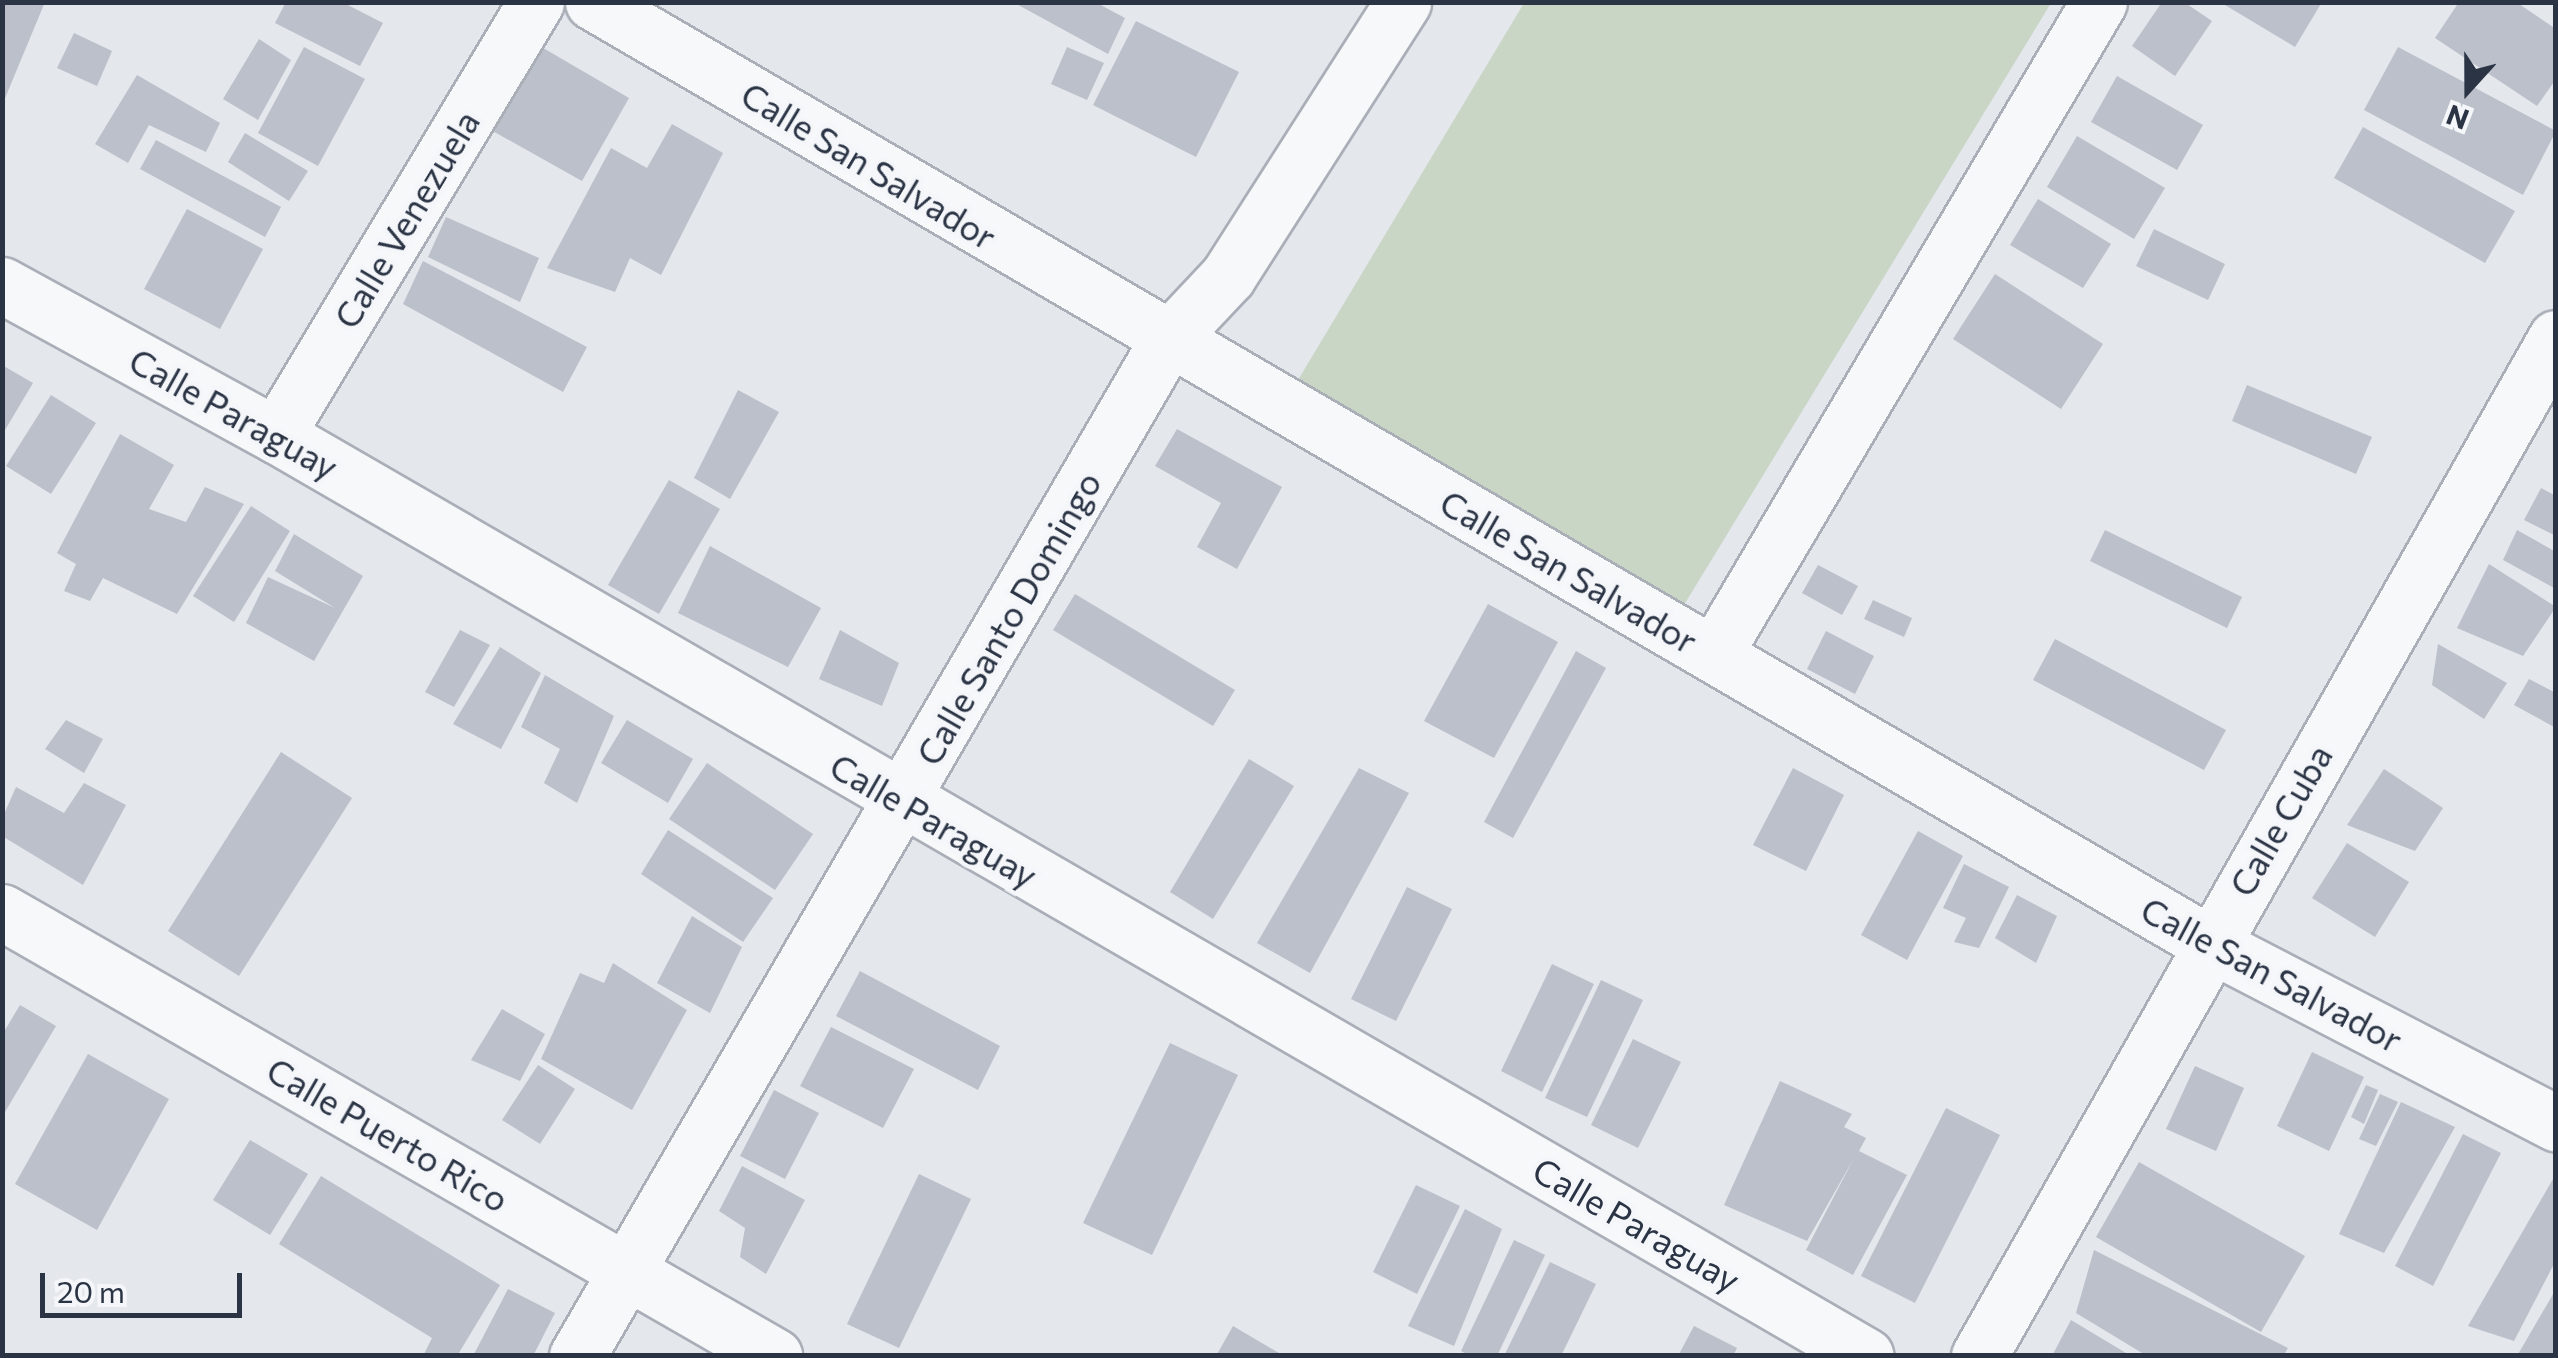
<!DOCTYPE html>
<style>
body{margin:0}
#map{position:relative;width:2558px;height:1358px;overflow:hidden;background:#e4e7ec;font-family:Commissioner,sans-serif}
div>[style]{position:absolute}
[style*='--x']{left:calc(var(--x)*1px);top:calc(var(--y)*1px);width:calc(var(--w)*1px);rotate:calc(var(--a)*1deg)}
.green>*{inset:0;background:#c9d6c5}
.building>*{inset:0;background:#bbc0ca}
.roads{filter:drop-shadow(2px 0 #a9aeb7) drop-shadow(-2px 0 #a9aeb7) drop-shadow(0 2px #a9aeb7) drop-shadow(0 -2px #a9aeb7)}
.minor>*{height:55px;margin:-27.5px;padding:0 27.5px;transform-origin:27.5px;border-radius:27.5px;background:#f7f8fa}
span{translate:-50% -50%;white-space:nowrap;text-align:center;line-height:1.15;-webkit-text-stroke:9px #f4f6f9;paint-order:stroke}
.street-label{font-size:35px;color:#2b3445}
.frame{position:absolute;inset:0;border:5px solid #2b3445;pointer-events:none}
.north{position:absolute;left:2418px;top:40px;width:100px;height:100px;-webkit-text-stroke:8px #f4f6f9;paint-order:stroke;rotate:201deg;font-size:28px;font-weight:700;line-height:40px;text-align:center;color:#2b3445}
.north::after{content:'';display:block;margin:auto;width:35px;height:45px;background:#2b3445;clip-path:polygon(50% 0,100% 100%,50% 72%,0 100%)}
.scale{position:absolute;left:40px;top:1273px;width:202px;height:45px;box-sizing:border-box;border:5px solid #2b3445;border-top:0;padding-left:12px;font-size:30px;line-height:35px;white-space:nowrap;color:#2b3445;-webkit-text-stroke:8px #f4f6f9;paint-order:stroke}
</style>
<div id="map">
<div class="green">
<i style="clip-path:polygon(1524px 3px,2051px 3px,1684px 605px,1298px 380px)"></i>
</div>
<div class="building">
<i style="clip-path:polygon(2px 2px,45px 2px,3px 103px,2px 103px)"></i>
<i style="clip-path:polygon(286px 2px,342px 2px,383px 23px,360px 66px,275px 23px)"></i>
<i style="clip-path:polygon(1013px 2px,1095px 2px,1125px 18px,1108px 54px)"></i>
<i style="clip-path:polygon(2162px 2px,2184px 2px,2212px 21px,2175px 76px,2132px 46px)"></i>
<i style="clip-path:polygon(2220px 2px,2322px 2px,2295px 47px)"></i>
<i style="clip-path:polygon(2459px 2px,2516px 2px,2556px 29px,2556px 79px,2537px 106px,2435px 38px)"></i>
<i style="clip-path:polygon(1136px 21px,1239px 72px,1196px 157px,1093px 105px)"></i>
<i style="clip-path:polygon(74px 33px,112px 51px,97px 86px,57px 68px)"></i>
<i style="clip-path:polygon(259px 39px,291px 60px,258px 120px,223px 99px)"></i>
<i style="clip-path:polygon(538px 45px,629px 98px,582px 181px,489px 129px)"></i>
<i style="clip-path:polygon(304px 47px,365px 79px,318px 166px,258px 133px)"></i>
<i style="clip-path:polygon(1067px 47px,1104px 63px,1087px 100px,1051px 84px)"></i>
<i style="clip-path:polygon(2398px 47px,2556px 131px,2523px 195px,2364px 110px)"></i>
<i style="clip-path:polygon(137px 75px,220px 123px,206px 152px,149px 125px,128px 163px,95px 144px)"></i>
<i style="clip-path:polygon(2117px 76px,2203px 125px,2177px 170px,2091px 122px)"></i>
<i style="clip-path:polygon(672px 124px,723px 153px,661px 275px,630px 258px,615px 292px,547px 268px,611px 148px,647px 168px)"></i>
<i style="clip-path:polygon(2363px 127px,2515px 211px,2485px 263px,2334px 178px)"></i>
<i style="clip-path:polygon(245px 133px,308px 171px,289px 201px,228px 162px)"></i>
<i style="clip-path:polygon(2077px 136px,2165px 188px,2134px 239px,2047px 187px)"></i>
<i style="clip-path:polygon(156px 140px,281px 207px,265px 237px,140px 169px)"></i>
<i style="clip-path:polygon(2038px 199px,2111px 244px,2083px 288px,2010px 245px)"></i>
<i style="clip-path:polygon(187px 209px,263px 249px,220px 329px,144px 289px)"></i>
<i style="clip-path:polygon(446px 217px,539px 258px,520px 302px,428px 257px)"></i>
<i style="clip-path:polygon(2154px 229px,2225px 264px,2208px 300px,2136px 266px)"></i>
<i style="clip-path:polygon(423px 261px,587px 347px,563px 392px,403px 304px)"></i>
<i style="clip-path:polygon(1995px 274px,2103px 344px,2061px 409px,1953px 339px)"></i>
<i style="clip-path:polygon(2px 365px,33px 383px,2px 435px)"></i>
<i style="clip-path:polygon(2247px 385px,2372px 437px,2356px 474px,2232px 421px)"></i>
<i style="clip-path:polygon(738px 390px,779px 412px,730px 499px,694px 478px)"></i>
<i style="clip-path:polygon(51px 395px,96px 423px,51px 494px,6px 466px)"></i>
<i style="clip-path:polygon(1177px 429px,1282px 487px,1237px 569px,1197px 547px,1221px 503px,1155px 466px)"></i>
<i style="clip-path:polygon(120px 434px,174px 465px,149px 509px,186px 522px,205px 487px,244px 504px,177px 614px,103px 578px,90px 601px,64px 591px,76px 564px,57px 553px)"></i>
<i style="clip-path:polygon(669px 480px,720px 509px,659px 614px,608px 585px)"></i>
<i style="clip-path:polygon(2541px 488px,2556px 496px,2556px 536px,2524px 520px)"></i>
<i style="clip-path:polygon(251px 506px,290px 531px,234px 622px,193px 596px)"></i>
<i style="clip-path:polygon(2105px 530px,2242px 597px,2227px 628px,2090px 561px)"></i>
<i style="clip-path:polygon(2517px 530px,2556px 552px,2556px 589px,2503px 560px)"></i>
<i style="clip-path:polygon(294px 534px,363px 576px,314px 661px,246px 623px,268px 577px,335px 608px,275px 571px)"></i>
<i style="clip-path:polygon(710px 546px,821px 608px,788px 667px,678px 613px)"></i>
<i style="clip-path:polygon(2489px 564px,2556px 607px,2523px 656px,2457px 628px)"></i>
<i style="clip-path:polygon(1818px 565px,1858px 586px,1842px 615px,1802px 593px)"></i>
<i style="clip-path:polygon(1075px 594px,1235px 690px,1213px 726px,1053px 630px)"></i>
<i style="clip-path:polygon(1873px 600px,1912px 618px,1904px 637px,1864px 619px)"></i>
<i style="clip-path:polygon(1488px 604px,1558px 642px,1494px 758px,1424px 721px)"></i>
<i style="clip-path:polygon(460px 630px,490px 645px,454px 707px,425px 692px)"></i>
<i style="clip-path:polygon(840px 630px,899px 663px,882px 706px,819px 679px)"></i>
<i style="clip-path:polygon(1826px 631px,1874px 656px,1855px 694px,1807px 669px)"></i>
<i style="clip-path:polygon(2055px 639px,2226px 730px,2204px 770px,2033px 680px)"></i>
<i style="clip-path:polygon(2438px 644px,2507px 683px,2484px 719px,2432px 685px)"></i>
<i style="clip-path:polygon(500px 647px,541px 673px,501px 749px,453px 724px)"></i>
<i style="clip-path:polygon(1576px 651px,1606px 668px,1513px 838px,1484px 822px)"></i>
<i style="clip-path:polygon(545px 675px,614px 716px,577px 803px,544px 783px,560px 749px,521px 727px)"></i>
<i style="clip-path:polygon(2529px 679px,2556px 693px,2556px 728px,2514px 705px)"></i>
<i style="clip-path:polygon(66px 720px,103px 739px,84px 773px,45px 749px)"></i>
<i style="clip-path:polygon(627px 720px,693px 759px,668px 803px,601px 763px)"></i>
<i style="clip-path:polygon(281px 752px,352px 798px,239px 976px,168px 931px)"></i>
<i style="clip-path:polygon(1249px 759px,1294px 786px,1213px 919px,1170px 892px)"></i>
<i style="clip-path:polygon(707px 763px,813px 834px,775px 890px,669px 819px)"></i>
<i style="clip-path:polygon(1359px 768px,1409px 793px,1310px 973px,1257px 943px)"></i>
<i style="clip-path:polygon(1793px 768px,1844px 795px,1806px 871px,1753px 845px)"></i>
<i style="clip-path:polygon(2384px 769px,2443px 808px,2415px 851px,2347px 825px)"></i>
<i style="clip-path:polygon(84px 783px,126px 805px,83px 885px,2px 836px,2px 819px,16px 787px,64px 813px)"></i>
<i style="clip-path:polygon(668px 830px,773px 898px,743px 942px,641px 874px)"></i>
<i style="clip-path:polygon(1918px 831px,1963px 856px,1907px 960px,1861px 935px)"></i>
<i style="clip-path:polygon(2347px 843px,2409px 882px,2375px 937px,2312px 898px)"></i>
<i style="clip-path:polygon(1964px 864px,2009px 887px,1979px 948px,1954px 942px,1966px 918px,1943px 908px)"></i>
<i style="clip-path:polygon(1407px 887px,1452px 909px,1396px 1021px,1351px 999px)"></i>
<i style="clip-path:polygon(2017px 895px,2057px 916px,2036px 963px,1995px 938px)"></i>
<i style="clip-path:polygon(692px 916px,742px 947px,710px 1013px,657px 983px)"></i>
<i style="clip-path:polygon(613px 963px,687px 1010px,632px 1110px,541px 1059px,580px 973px,604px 983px)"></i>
<i style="clip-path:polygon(1552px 964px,1594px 984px,1542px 1092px,1501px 1071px)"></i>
<i style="clip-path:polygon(860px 971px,1000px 1046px,978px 1090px,836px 1016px)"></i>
<i style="clip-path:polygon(1601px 980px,1643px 1000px,1587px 1117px,1545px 1098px)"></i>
<i style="clip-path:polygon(20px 1005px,56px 1026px,2px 1117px,2px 1035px)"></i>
<i style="clip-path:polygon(502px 1009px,545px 1034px,520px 1081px,471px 1060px)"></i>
<i style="clip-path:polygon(831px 1027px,914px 1069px,883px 1128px,800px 1086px)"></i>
<i style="clip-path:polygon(1633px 1039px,1681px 1062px,1638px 1148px,1591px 1125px)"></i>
<i style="clip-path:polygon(1170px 1043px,1238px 1075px,1152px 1255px,1083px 1223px)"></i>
<i style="clip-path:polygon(2312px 1052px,2364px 1077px,2329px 1151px,2277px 1126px)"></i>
<i style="clip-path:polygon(88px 1054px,169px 1099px,97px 1230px,15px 1184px)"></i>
<i style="clip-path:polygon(538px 1065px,575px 1089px,540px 1144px,502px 1120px)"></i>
<i style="clip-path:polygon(2195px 1066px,2244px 1088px,2216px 1151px,2166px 1129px)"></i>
<i style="clip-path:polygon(1780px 1081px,1852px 1114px,1844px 1127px,1866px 1138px,1859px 1151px,1907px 1175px,1853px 1275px,1806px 1250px,1854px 1158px,1807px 1241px,1724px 1205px)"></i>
<i style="clip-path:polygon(2366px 1085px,2378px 1090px,2364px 1124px,2351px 1117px)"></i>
<i style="clip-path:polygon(774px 1090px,819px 1113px,785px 1179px,740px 1156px)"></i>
<i style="clip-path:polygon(2380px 1094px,2398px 1102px,2376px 1146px,2359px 1139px)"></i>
<i style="clip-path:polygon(2401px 1102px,2455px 1127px,2384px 1253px,2339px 1234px)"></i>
<i style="clip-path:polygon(1946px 1108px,2000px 1135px,1915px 1303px,1861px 1276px)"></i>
<i style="clip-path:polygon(2463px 1134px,2501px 1153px,2433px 1286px,2395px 1266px)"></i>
<i style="clip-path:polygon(250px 1140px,308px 1174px,270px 1235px,213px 1200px)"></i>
<i style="clip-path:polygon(2139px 1162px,2305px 1256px,2261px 1332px,2096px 1237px)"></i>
<i style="clip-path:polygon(742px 1166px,805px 1200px,766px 1274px,740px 1257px,745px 1228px,719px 1211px)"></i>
<i style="clip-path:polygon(919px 1174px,971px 1199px,899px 1348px,847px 1324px)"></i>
<i style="clip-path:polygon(321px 1176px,500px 1285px,457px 1356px,423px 1356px,432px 1338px,279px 1244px)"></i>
<i style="clip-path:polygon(2553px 1179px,2556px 1260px,2514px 1341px,2468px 1326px)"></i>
<i style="clip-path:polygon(1416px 1185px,1460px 1206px,1417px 1294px,1373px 1272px)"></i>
<i style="clip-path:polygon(1465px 1209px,1502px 1229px,1454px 1346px,1408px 1326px)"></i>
<i style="clip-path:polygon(1514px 1240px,1545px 1255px,1497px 1356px,1470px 1356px,1461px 1351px)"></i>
<i style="clip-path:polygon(2094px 1250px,2288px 1348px,2283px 1356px,2147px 1356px,2076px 1313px)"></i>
<i style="clip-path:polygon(1550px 1262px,1596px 1284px,1561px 1356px,1504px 1356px)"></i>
<i style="clip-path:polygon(508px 1289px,555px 1313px,533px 1356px,473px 1356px)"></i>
<i style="clip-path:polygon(2556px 1289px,2556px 1356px,2517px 1356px)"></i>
<i style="clip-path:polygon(2071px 1320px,2131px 1356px,2052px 1356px)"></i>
<i style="clip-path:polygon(1233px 1326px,1284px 1356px,1216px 1356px)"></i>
<i style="clip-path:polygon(1694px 1326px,1737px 1348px,1733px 1356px,1678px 1356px)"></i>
</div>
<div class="roads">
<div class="minor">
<i style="--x:593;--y:2;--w:1871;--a:30.22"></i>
<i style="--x:2210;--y:944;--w:390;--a:27.4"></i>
<i style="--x:2;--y:285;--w:312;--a:28.7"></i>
<i style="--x:276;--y:435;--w:1837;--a:30.08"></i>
<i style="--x:276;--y:435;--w:505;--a:-59.02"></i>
<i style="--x:1714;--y:654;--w:757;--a:-59.44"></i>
<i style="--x:2;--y:912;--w:891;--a:29.9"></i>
<i style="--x:577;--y:1356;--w:1174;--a:-59.83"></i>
<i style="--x:1167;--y:341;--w:89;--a:-46.8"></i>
<i style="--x:1228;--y:276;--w:325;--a:-57.4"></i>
<i style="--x:1979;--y:1356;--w:1170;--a:-60.46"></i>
</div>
</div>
<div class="street-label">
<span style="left:869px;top:165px;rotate:31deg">Calle San Salvador</span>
<span style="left:406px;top:219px;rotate:-59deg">Calle Venezuela</span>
<span style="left:234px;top:413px;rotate:29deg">Calle Paraguay</span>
<span style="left:1569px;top:571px;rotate:30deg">Calle San Salvador</span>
<span style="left:1008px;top:618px;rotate:-60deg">Calle Santo Domingo</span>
<span style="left:934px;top:820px;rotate:30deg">Calle Paraguay</span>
<span style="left:2280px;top:820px;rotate:-60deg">Calle Cuba</span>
<span style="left:2272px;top:974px;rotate:28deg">Calle San Salvador</span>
<span style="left:388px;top:1134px;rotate:30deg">Calle Puerto Rico</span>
<span style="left:1637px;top:1224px;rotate:30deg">Calle Paraguay</span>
</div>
<div class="frame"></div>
<div class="north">N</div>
<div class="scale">20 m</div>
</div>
